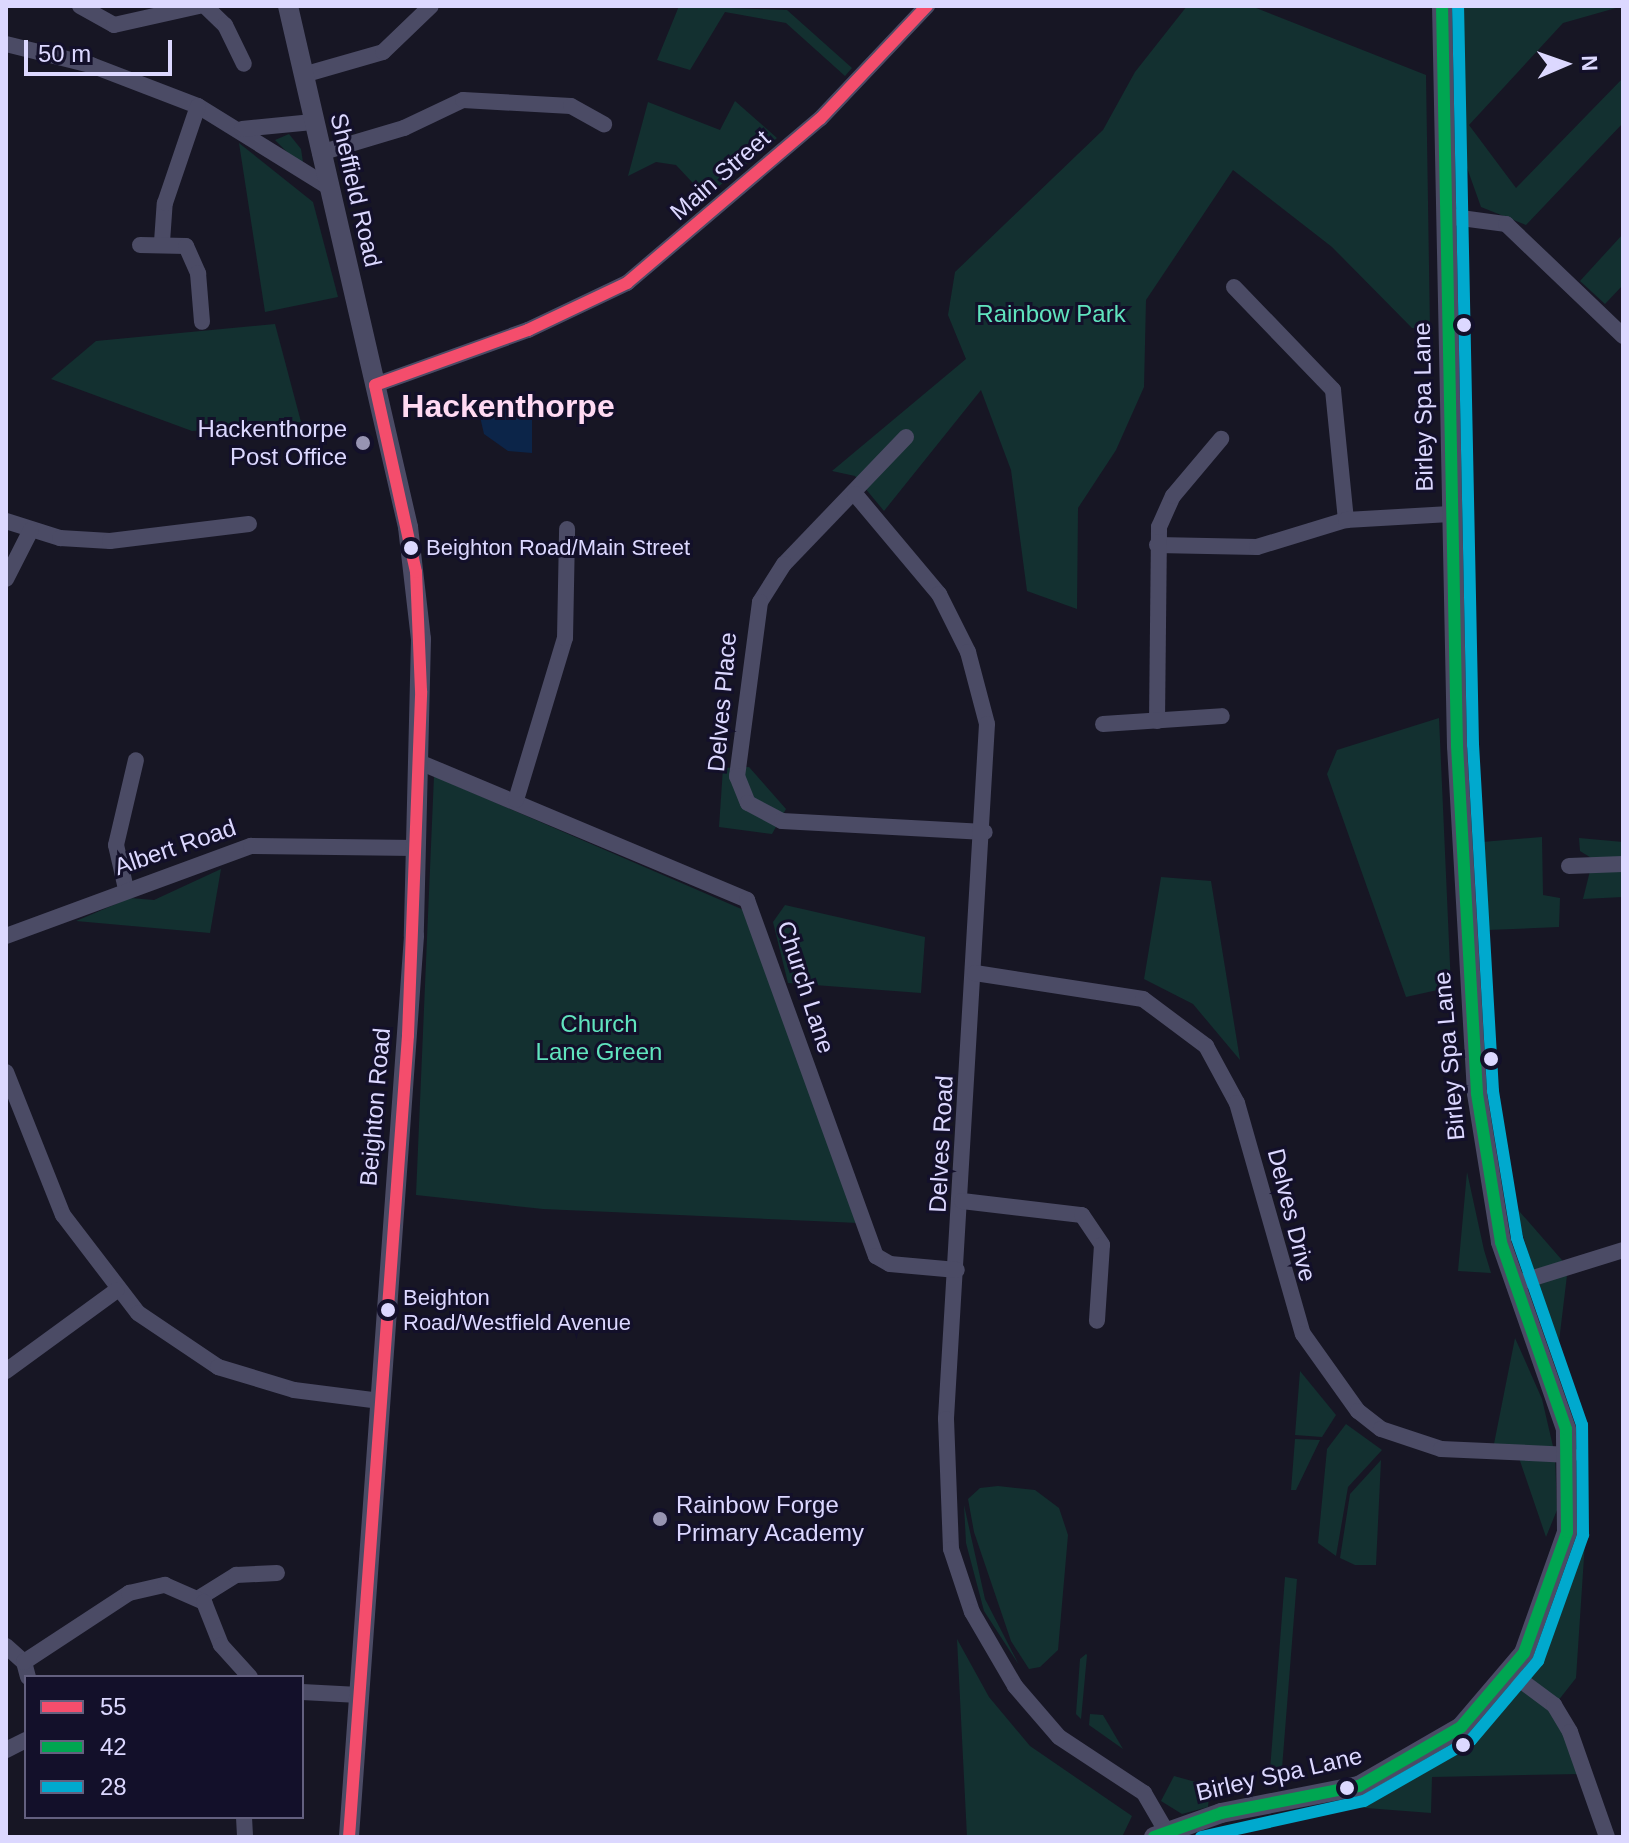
<!DOCTYPE html>
<style>
body{margin:0}
#map{position:relative;width:1629px;height:1843px;overflow:hidden;background:#171624;font-family:Helvetica,sans-serif}
div>[style]{position:absolute}
[style*='--x']{left:calc(var(--x)*1px);top:calc(var(--y)*1px);width:calc(var(--w)*1px);rotate:calc(var(--a)*1deg)}
.green>*{inset:0;background:#133030}
.water>*{inset:0;background:#0c2549}
.minor>*{height:16px;margin:-8px;padding:0 8px;transform-origin:8px;border-radius:8px;background:#4b4b65}
.tertiary>*{height:20px;margin:-10px;padding:0 10px;transform-origin:10px;border-radius:10px;background:#4b4b65}
.bus-1>*{height:12px;margin:-6px;padding:0 6px;transform-origin:6px;border-radius:6px;background:#f44d6c}
.bus-2>*{height:12px;margin:-6px;padding:0 6px;transform-origin:6px;border-radius:6px;background:#00a651}
.bus-3>*{height:12px;margin:-6px;padding:0 6px;transform-origin:6px;border-radius:6px;background:#00a9ce}
.dots>*{width:22px;height:22px;translate:-50% -50%;box-sizing:border-box;border:4px solid #13102a;border-radius:50%}
span{translate:-50% -50%;white-space:nowrap;text-align:center;line-height:1.15;-webkit-text-stroke:6px #13102a;paint-order:stroke}
.bus-label{font-size:22px;color:#dcd8ff}
.left{translate:0 -50%;text-align:left}
.street-label{font-size:24px;color:#dcd8ff}
.park-label{font-size:24px;color:#60e4be}
.poi-label{font-size:24px;color:#dcd8ff}
.right{translate:-100% -50%;text-align:right}
.district-label{font-size:32px;color:#ffdaf3;font-weight:700}
.frame{position:absolute;inset:0;border:8px solid #dcd8ff;pointer-events:none}
.legend{position:absolute;left:24px;top:1675px;width:280px;height:144px;box-sizing:border-box;background:#13102a;border:2px solid #63607f;margin:0;padding:10px 14px;list-style:none;font-size:24px;color:#dcd8ff}
.legend li{display:flex;align-items:center;gap:16px;height:40px}
.legend b{width:40px;border:2px solid #63607f}
.north{position:absolute;left:1525px;top:24px;width:80px;height:80px;-webkit-text-stroke:6px #13102a;paint-order:stroke;rotate:88deg;font-size:22px;font-weight:700;line-height:32px;text-align:center;color:#dcd8ff}
.north::after{content:'';display:block;margin:auto;width:28px;height:36px;background:#dcd8ff;clip-path:polygon(50% 0,100% 100%,50% 72%,0 100%)}
.scale{position:absolute;left:24px;top:40px;width:148px;height:36px;box-sizing:border-box;border:4px solid #dcd8ff;border-top:0;padding-left:10px;font-size:24px;line-height:28px;white-space:nowrap;color:#dcd8ff;-webkit-text-stroke:6px #13102a;paint-order:stroke}
</style>
<div id="map">
<div class="green">
<i style="clip-path:polygon(679px 6px,787px 10px,852px 68px,845px 76px,786px 23px,725px 12px,690px 70px,657px 60px)"></i>
<i style="clip-path:polygon(1187px 6px,1251px 6px,1426px 75px,1430px 330px,1412px 328px,1332px 247px,1233px 170px,1146px 300px,1144px 387px,1116px 450px,1078px 508px,1077px 609px,1027px 591px,1011px 470px,981px 390px,884px 511px,855px 476px,832px 471px,966px 359px,948px 315px,955px 272px,1103px 130px,1135px 72px)"></i>
<i style="clip-path:polygon(1462px 6px,1623px 6px,1563px 23px,1469px 125px,1516px 188px,1623px 78px,1623px 123px,1526px 225px,1481px 207px,1466px 165px)"></i>
<i style="clip-path:polygon(735px 101px,777px 138px,706px 197px,676px 165px,656px 162px,628px 176px,648px 102px,720px 130px)"></i>
<i style="clip-path:polygon(289px 134px,301px 149px,304px 169px,275px 140px)"></i>
<i style="clip-path:polygon(239px 143px,313px 202px,338px 297px,265px 312px)"></i>
<i style="clip-path:polygon(1623px 234px,1623px 285px,1605px 304px,1580px 281px)"></i>
<i style="clip-path:polygon(275px 324px,301px 422px,192px 431px,51px 379px,96px 341px)"></i>
<i style="clip-path:polygon(1439px 718px,1451px 987px,1406px 997px,1327px 774px,1337px 750px)"></i>
<i style="clip-path:polygon(749px 767px,786px 809px,772px 834px,719px 827px,723px 768px)"></i>
<i style="clip-path:polygon(434px 776px,746px 911px,859px 1223px,543px 1209px,416px 1195px)"></i>
<i style="clip-path:polygon(1542px 837px,1543px 895px,1560px 898px,1559px 927px,1488px 930px,1482px 842px)"></i>
<i style="clip-path:polygon(1579px 838px,1623px 842px,1623px 897px,1583px 899px,1593px 859px,1580px 851px)"></i>
<i style="clip-path:polygon(221px 869px,210px 933px,76px 921px,130px 898px,154px 900px)"></i>
<i style="clip-path:polygon(1161px 877px,1211px 881px,1240px 1060px,1193px 1004px,1144px 979px)"></i>
<i style="clip-path:polygon(785px 905px,925px 937px,921px 993px,788px 983px,773px 922px)"></i>
<i style="clip-path:polygon(1467px 1172px,1484px 1250px,1491px 1273px,1458px 1271px)"></i>
<i style="clip-path:polygon(1513px 1204px,1568px 1267px,1558px 1350px,1536px 1277px)"></i>
<i style="clip-path:polygon(1515px 1338px,1542px 1399px,1555px 1455px,1557px 1510px,1546px 1537px,1518px 1455px,1492px 1454px)"></i>
<i style="clip-path:polygon(1300px 1371px,1336px 1415px,1322px 1437px,1295px 1435px)"></i>
<i style="clip-path:polygon(1346px 1424px,1382px 1450px,1348px 1487px,1336px 1556px,1318px 1543px,1327px 1449px)"></i>
<i style="clip-path:polygon(1295px 1439px,1320px 1440px,1296px 1490px,1291px 1490px)"></i>
<i style="clip-path:polygon(1381px 1460px,1376px 1565px,1355px 1565px,1340px 1558px,1350px 1494px)"></i>
<i style="clip-path:polygon(998px 1486px,1035px 1490px,1059px 1508px,1068px 1535px,1058px 1650px,1040px 1667px,1029px 1669px,1011px 1641px,974px 1532px,968px 1499px,980px 1488px)"></i>
<i style="clip-path:polygon(964px 1505px,985px 1599px,1019px 1665px,984px 1611px,966px 1543px)"></i>
<i style="clip-path:polygon(1586px 1527px,1576px 1678px,1554px 1706px,1579px 1774px,1432px 1777px,1431px 1813px,1353px 1807px,1426px 1766px,1505px 1701px,1534px 1661px)"></i>
<i style="clip-path:polygon(1285px 1577px,1297px 1579px,1281px 1781px,1269px 1783px)"></i>
<i style="clip-path:polygon(957px 1639px,989px 1697px,1030px 1746px,1132px 1816px,1122px 1837px,967px 1837px)"></i>
<i style="clip-path:polygon(1086px 1654px,1087px 1655px,1081px 1719px,1076px 1714px,1080px 1659px)"></i>
<i style="clip-path:polygon(1090px 1714px,1103px 1715px,1123px 1749px,1089px 1725px)"></i>
<i style="clip-path:polygon(1174px 1776px,1210px 1786px,1208px 1807px,1182px 1814px,1161px 1801px)"></i>
</div>
<div class="water">
<i style="clip-path:polygon(518px 398px,532px 409px,532px 453px,508px 451px,484px 434px,478px 408px)"></i>
</div>
<div class="minor">
<i style="--x:80;--y:6;--w:39;--a:29"></i>
<i style="--x:114;--y:25;--w:87;--a:-12.6"></i>
<i style="--x:205;--y:6;--w:28;--a:44"></i>
<i style="--x:225;--y:25;--w:43;--a:64"></i>
<i style="--x:6;--y:44;--w:88;--a:13.9"></i>
<i style="--x:91;--y:65;--w:115;--a:21"></i>
<i style="--x:198;--y:106;--w:152;--a:31.8"></i>
<i style="--x:303;--y:75;--w:83;--a:-16"></i>
<i style="--x:383;--y:52;--w:66;--a:-43.8"></i>
<i style="--x:242;--y:129;--w:71;--a:-5.6"></i>
<i style="--x:320;--y:153;--w:88;--a:-16.6"></i>
<i style="--x:404;--y:128;--w:65;--a:-25.4"></i>
<i style="--x:463;--y:100;--w:108;--a:3.2"></i>
<i style="--x:571;--y:106;--w:38;--a:29"></i>
<i style="--x:1446;--y:216;--w:61;--a:7.6"></i>
<i style="--x:1506;--y:224;--w:162;--a:43.7"></i>
<i style="--x:162;--y:242;--w:39;--a:-86"></i>
<i style="--x:165;--y:203;--w:102;--a:-71.2"></i>
<i style="--x:140;--y:245;--w:46;--a:1.2"></i>
<i style="--x:186;--y:246;--w:30;--a:66"></i>
<i style="--x:198;--y:273;--w:49;--a:85.3"></i>
<i style="--x:1234;--y:287;--w:143;--a:46.1"></i>
<i style="--x:1333;--y:390;--w:131;--a:84.3"></i>
<i style="--x:375;--y:385;--w:163;--a:-19.8"></i>
<i style="--x:528;--y:330;--w:110;--a:-25.4"></i>
<i style="--x:627;--y:283;--w:253;--a:-40.4"></i>
<i style="--x:820;--y:119;--w:156;--a:-46.6"></i>
<i style="--x:906;--y:437;--w:176;--a:133.8"></i>
<i style="--x:784;--y:564;--w:45;--a:122.3"></i>
<i style="--x:760;--y:602;--w:176;--a:97.5"></i>
<i style="--x:737;--y:776;--w:29;--a:68"></i>
<i style="--x:748;--y:803;--w:38;--a:28"></i>
<i style="--x:782;--y:821;--w:203;--a:3.1"></i>
<i style="--x:855;--y:494;--w:131;--a:50"></i>
<i style="--x:939;--y:594;--w:65;--a:63.4"></i>
<i style="--x:968;--y:652;--w:74;--a:75.2"></i>
<i style="--x:987;--y:724;--w:696;--a:93.38"></i>
<i style="--x:946;--y:1419;--w:130;--a:87.8"></i>
<i style="--x:951;--y:1549;--w:66;--a:71.6"></i>
<i style="--x:972;--y:1612;--w:86;--a:59.8"></i>
<i style="--x:1015;--y:1686;--w:67;--a:49.2"></i>
<i style="--x:1059;--y:1737;--w:102;--a:33.4"></i>
<i style="--x:1144;--y:1793;--w:44;--a:59.9"></i>
<i style="--x:6;--y:521;--w:57;--a:17.5"></i>
<i style="--x:60;--y:538;--w:50;--a:3.4"></i>
<i style="--x:110;--y:541;--w:140;--a:-7"></i>
<i style="--x:1157;--y:545;--w:100;--a:1.1"></i>
<i style="--x:1257;--y:547;--w:93;--a:-16.9"></i>
<i style="--x:1346;--y:520;--w:104;--a:-3.3"></i>
<i style="--x:6;--y:579;--w:55;--a:-63"></i>
<i style="--x:1157;--y:721;--w:194;--a:-89.4"></i>
<i style="--x:1159;--y:527;--w:34;--a:-66"></i>
<i style="--x:1173;--y:496;--w:75;--a:-49.9"></i>
<i style="--x:1103;--y:724;--w:119;--a:-3.8"></i>
<i style="--x:419;--y:762;--w:356;--a:22.8"></i>
<i style="--x:747;--y:900;--w:379;--a:70.1"></i>
<i style="--x:876;--y:1256;--w:16;--a:30"></i>
<i style="--x:890;--y:1264;--w:67;--a:5.1"></i>
<i style="--x:516;--y:800;--w:169;--a:-73.2"></i>
<i style="--x:565;--y:638;--w:109;--a:-88.9"></i>
<i style="--x:1569;--y:866;--w:54;--a:-2.1"></i>
<i style="--x:126;--y:889;--w:45;--a:-102.8"></i>
<i style="--x:116;--y:845;--w:87;--a:-76.8"></i>
<i style="--x:6;--y:936;--w:261;--a:-20.2"></i>
<i style="--x:251;--y:846;--w:164;--a:0.7"></i>
<i style="--x:975;--y:973;--w:170;--a:8.8"></i>
<i style="--x:1143;--y:999;--w:79;--a:36.7"></i>
<i style="--x:1206;--y:1046;--w:65;--a:61.5"></i>
<i style="--x:1237;--y:1103;--w:240;--a:74.1"></i>
<i style="--x:1303;--y:1334;--w:95;--a:54.5"></i>
<i style="--x:1358;--y:1411;--w:29;--a:38"></i>
<i style="--x:1381;--y:1429;--w:63;--a:18.4"></i>
<i style="--x:1441;--y:1449;--w:130;--a:2.6"></i>
<i style="--x:6;--y:1072;--w:154;--a:68.3"></i>
<i style="--x:63;--y:1215;--w:123;--a:52.6"></i>
<i style="--x:138;--y:1313;--w:97;--a:34"></i>
<i style="--x:218;--y:1367;--w:79;--a:16.8"></i>
<i style="--x:294;--y:1390;--w:87;--a:7.3"></i>
<i style="--x:962;--y:1201;--w:121;--a:6.7"></i>
<i style="--x:1082;--y:1215;--w:36;--a:56"></i>
<i style="--x:1102;--y:1245;--w:76;--a:93.8"></i>
<i style="--x:1514;--y:1284;--w:114;--a:-17.3"></i>
<i style="--x:6;--y:1371;--w:137;--a:-36.1"></i>
<i style="--x:199;--y:1598;--w:44;--a:-31.9"></i>
<i style="--x:236;--y:1575;--w:41;--a:-2.8"></i>
<i style="--x:6;--y:1646;--w:24;--a:42"></i>
<i style="--x:1511;--y:1673;--w:54;--a:36.7"></i>
<i style="--x:1554;--y:1705;--w:31;--a:59"></i>
<i style="--x:1570;--y:1732;--w:111;--a:70.6"></i>
<i style="--x:28;--y:1677;--w:16;--a:-105"></i>
<i style="--x:24;--y:1662;--w:126;--a:-33.3"></i>
<i style="--x:129;--y:1593;--w:37;--a:-13"></i>
<i style="--x:165;--y:1585;--w:43;--a:23.6"></i>
<i style="--x:204;--y:1602;--w:46;--a:68.4"></i>
<i style="--x:221;--y:1645;--w:43;--a:47.8"></i>
<i style="--x:302;--y:1692;--w:57;--a:3"></i>
<i style="--x:6;--y:1750;--w:22;--a:-27"></i>
<i style="--x:244;--y:1817;--w:20;--a:87"></i>
</div>
<div class="tertiary">
<i style="--x:288;--y:6;--w:535;--a:77.03"></i>
<i style="--x:408;--y:527;--w:113;--a:83.4"></i>
<i style="--x:421;--y:639;--w:297;--a:91.4"></i>
<i style="--x:414;--y:936;--w:903;--a:94.13"></i>
<i style="--x:1154;--y:1837;--w:71;--a:-19.7"></i>
<i style="--x:1221;--y:1813;--w:141;--a:-11.1"></i>
<i style="--x:1359;--y:1786;--w:118;--a:-30"></i>
<i style="--x:1461;--y:1727;--w:97;--a:-49.6"></i>
<i style="--x:1524;--y:1653;--w:128;--a:-70.4"></i>
<i style="--x:1567;--y:1532;--w:103;--a:-90.6"></i>
<i style="--x:1566;--y:1429;--w:198;--a:-109.2"></i>
<i style="--x:1501;--y:1242;--w:151;--a:-99.2"></i>
<i style="--x:1477;--y:1093;--w:348;--a:-93.3"></i>
<i style="--x:1457;--y:746;--w:740;--a:-91.16"></i>
</div>
<div class="bus-1">
<i style="--x:349;--y:1837;--w:804;--a:-85.79"></i>
<i style="--x:408;--y:1035;--w:344;--a:-87.8"></i>
<i style="--x:421;--y:691;--w:119;--a:-92.4"></i>
<i style="--x:416;--y:572;--w:191;--a:-102.4"></i>
<i style="--x:375;--y:385;--w:163;--a:-19.8"></i>
<i style="--x:528;--y:330;--w:110;--a:-25.4"></i>
<i style="--x:627;--y:283;--w:253;--a:-40.4"></i>
<i style="--x:820;--y:119;--w:156;--a:-46.6"></i>
</div>
<div class="bus-2">
<i style="--x:1154;--y:1837;--w:71;--a:-19.7"></i>
<i style="--x:1221;--y:1813;--w:141;--a:-11.1"></i>
<i style="--x:1359;--y:1786;--w:118;--a:-30"></i>
<i style="--x:1461;--y:1727;--w:97;--a:-49.6"></i>
<i style="--x:1524;--y:1653;--w:128;--a:-70.4"></i>
<i style="--x:1567;--y:1532;--w:103;--a:-90.6"></i>
<i style="--x:1566;--y:1429;--w:198;--a:-109.2"></i>
<i style="--x:1501;--y:1242;--w:151;--a:-99.2"></i>
<i style="--x:1477;--y:1093;--w:348;--a:-93.3"></i>
<i style="--x:1457;--y:746;--w:740;--a:-91.16"></i>
</div>
<div class="bus-3">
<i style="--x:1201;--y:1837;--w:167;--a:-12.5"></i>
<i style="--x:1364;--y:1801;--w:123;--a:-29.7"></i>
<i style="--x:1471;--y:1740;--w:104;--a:-49.7"></i>
<i style="--x:1538;--y:1661;--w:134;--a:-70.3"></i>
<i style="--x:1583;--y:1535;--w:110;--a:-90.5"></i>
<i style="--x:1582;--y:1425;--w:198;--a:-109.2"></i>
<i style="--x:1517;--y:1238;--w:149;--a:-99.3"></i>
<i style="--x:1493;--y:1091;--w:347;--a:-93.3"></i>
<i style="--x:1473;--y:745;--w:739;--a:-91.16"></i>
</div>
<div class="dots">
<i style="left:1464px;top:325px;background:#dcd8ff"></i>
<i style="left:363px;top:443px;background:#9794b2"></i>
<i style="left:411px;top:548px;background:#dcd8ff"></i>
<i style="left:1491px;top:1059px;background:#dcd8ff"></i>
<i style="left:388px;top:1310px;background:#dcd8ff"></i>
<i style="left:660px;top:1519px;background:#9794b2"></i>
<i style="left:1463px;top:1745px;background:#dcd8ff"></i>
<i style="left:1347px;top:1788px;background:#dcd8ff"></i>
</div>
<div class="bus-label">
<span class="left" style="left:426px;top:548px">Beighton Road/Main Street</span>
<span class="left" style="left:403px;top:1310px">Beighton<br>Road/Westfield Avenue</span>
</div>
<div class="street-label">
<span style="left:720px;top:175px;rotate:-41deg">Main Street</span>
<span style="left:356px;top:190px;rotate:77deg">Sheffield Road</span>
<span style="left:1423px;top:407px;rotate:-91deg">Birley Spa Lane</span>
<span style="left:722px;top:702px;rotate:-85deg">Delves Place</span>
<span style="left:175px;top:847px;rotate:-19deg">Albert Road</span>
<span style="left:806px;top:987px;rotate:72deg">Church Lane</span>
<span style="left:1449px;top:1056px;rotate:-95deg">Birley Spa Lane</span>
<span style="left:375px;top:1107px;rotate:-85deg">Beighton Road</span>
<span style="left:941px;top:1144px;rotate:-87deg">Delves Road</span>
<span style="left:1292px;top:1215px;rotate:76deg">Delves Drive</span>
<span style="left:1279px;top:1774px;rotate:-13deg">Birley Spa Lane</span>
</div>
<div class="park-label">
<span style="left:1051px;top:314px">Rainbow Park</span>
<span style="left:599px;top:1038px">Church<br>Lane Green</span>
</div>
<div class="poi-label">
<span class="right" style="left:347px;top:443px">Hackenthorpe<br>Post Office</span>
<span class="left" style="left:676px;top:1519px">Rainbow Forge<br>Primary Academy</span>
</div>
<div class="district-label">
<span style="left:508px;top:406px">Hackenthorpe</span>
</div>
<div class="frame"></div>
<ul class="legend">
<li><b style="height:10px;background:#f44d6c"></b>55</li>
<li><b style="height:10px;background:#00a651"></b>42</li>
<li><b style="height:10px;background:#00a9ce"></b>28</li>
</ul>
<div class="north">N</div>
<div class="scale">50 m</div>
</div>
